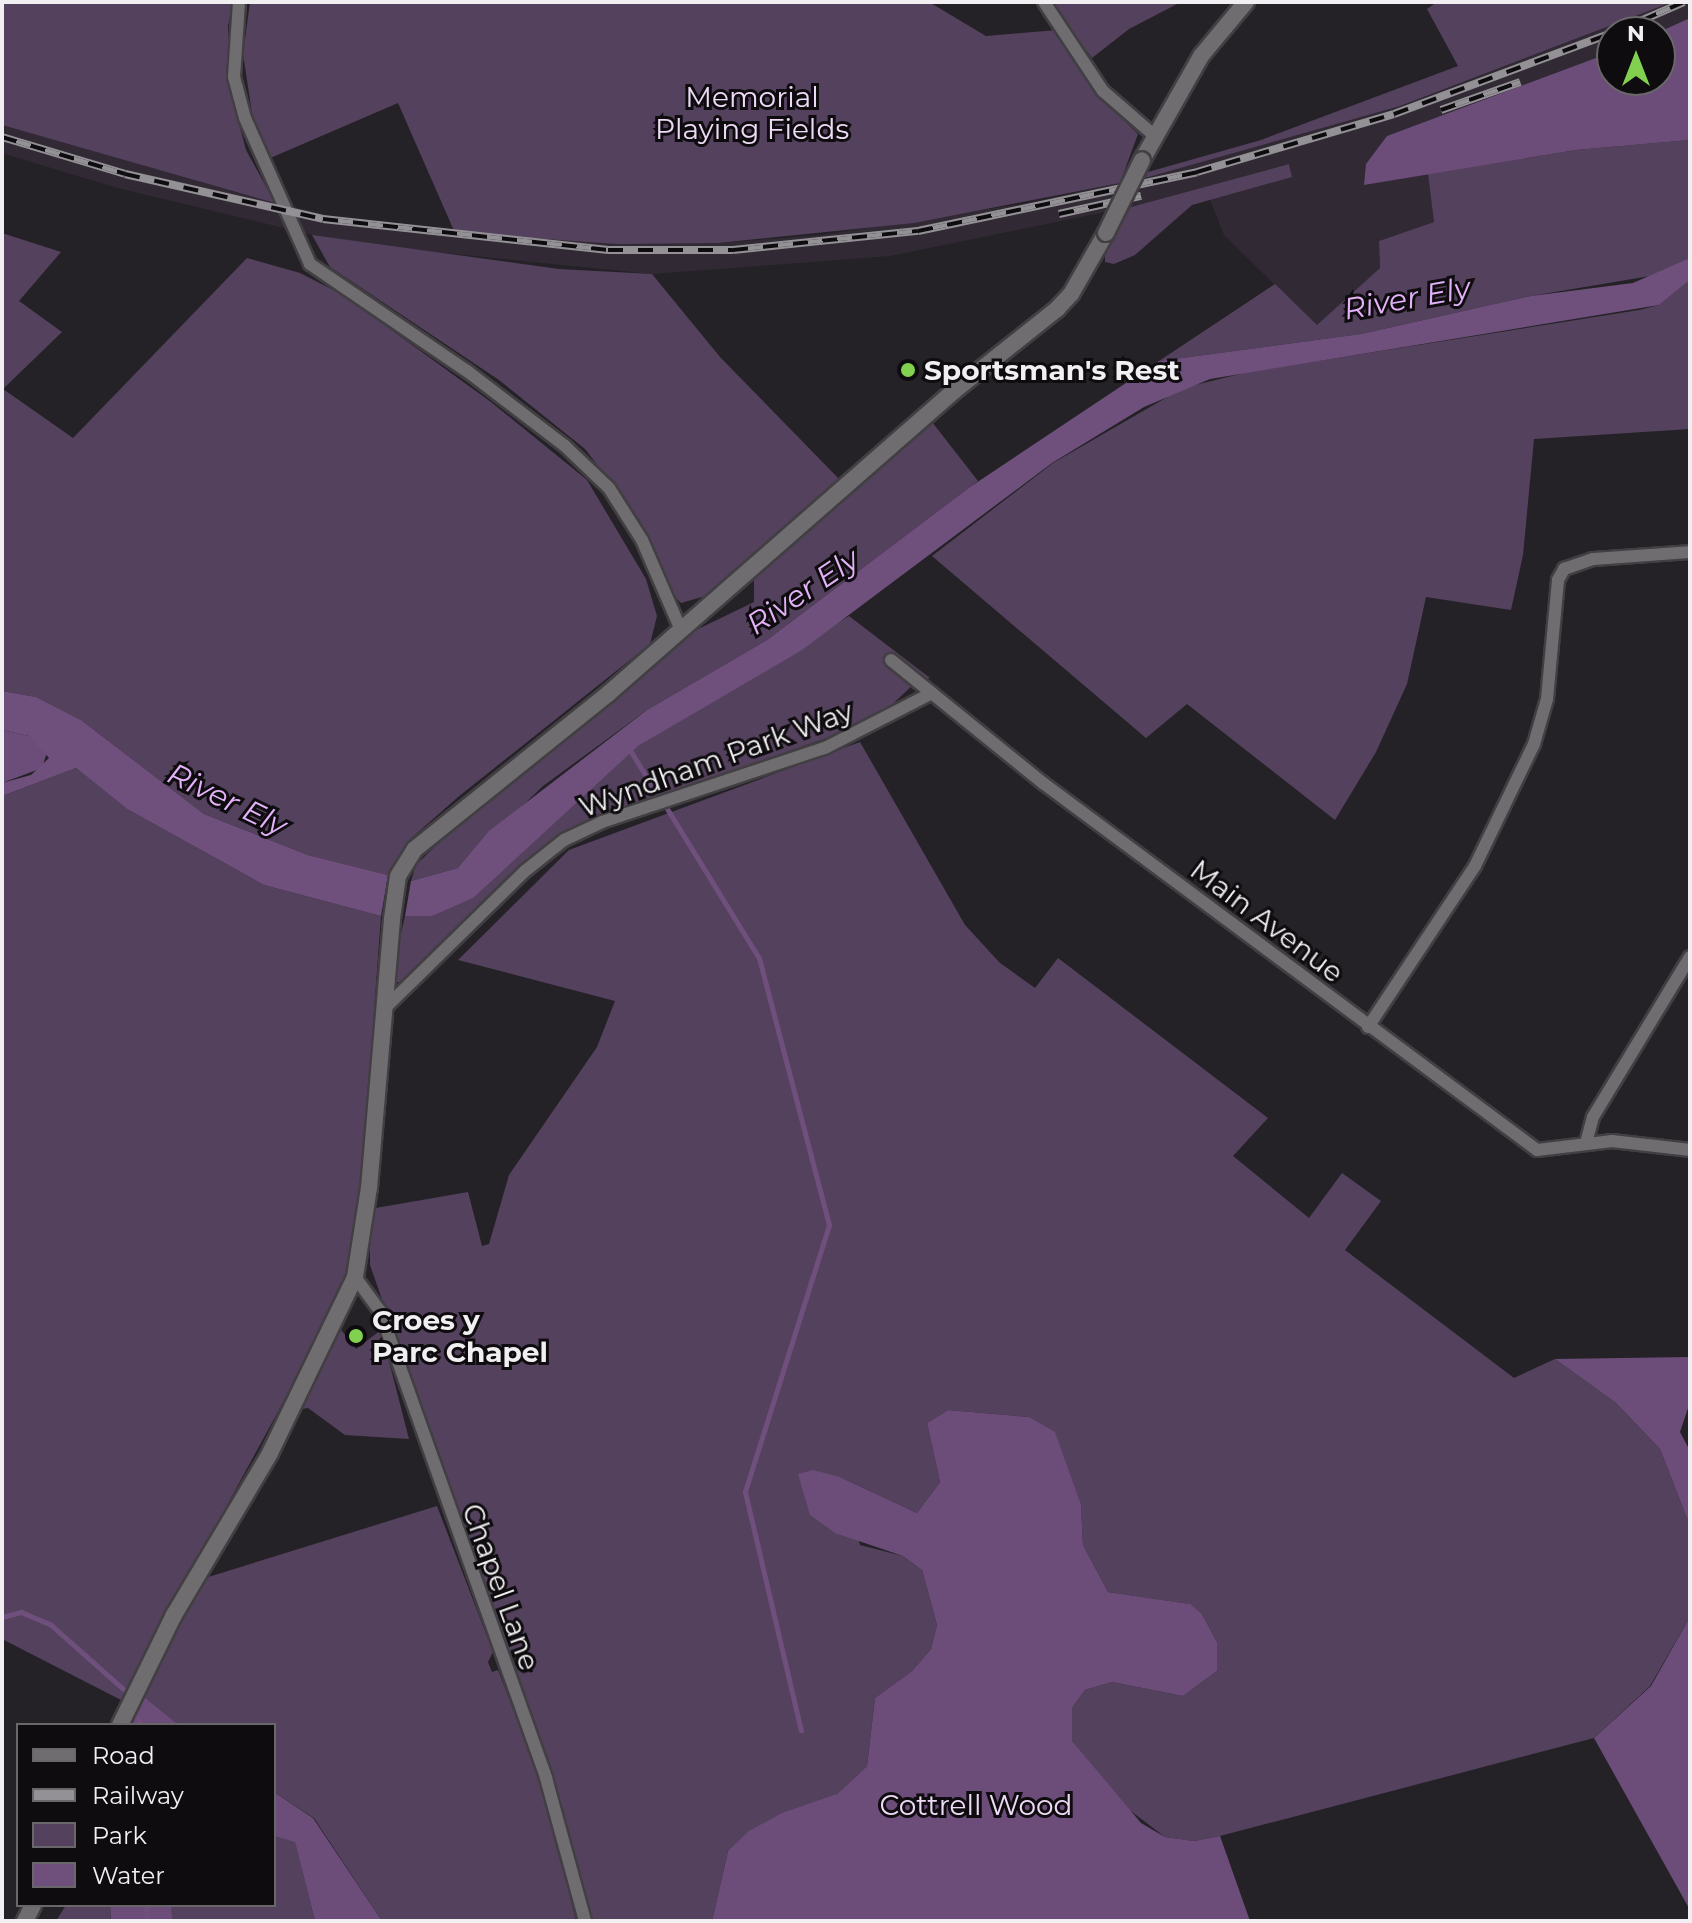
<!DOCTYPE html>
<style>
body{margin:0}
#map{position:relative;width:1692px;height:1923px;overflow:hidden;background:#252227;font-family:Montserrat,sans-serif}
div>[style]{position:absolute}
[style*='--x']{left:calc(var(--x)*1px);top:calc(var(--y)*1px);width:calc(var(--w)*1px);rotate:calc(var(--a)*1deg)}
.built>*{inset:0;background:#312a34}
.green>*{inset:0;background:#54415d}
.forest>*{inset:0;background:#6c4c79}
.water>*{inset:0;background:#6f507d}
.stream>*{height:5px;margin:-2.5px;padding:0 2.5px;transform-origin:2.5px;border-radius:2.5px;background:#6f507d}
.roads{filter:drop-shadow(2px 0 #423f43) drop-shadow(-2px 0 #423f43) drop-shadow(0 2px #423f43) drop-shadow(0 -2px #423f43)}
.minor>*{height:12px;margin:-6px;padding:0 6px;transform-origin:6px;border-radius:6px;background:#6f6d70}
.tertiary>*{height:16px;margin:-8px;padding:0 8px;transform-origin:8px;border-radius:8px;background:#6f6d70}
.rail>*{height:8px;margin-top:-4px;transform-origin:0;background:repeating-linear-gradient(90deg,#0e0c0e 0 15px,#939195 0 30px);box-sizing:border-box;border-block:2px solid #939195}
.bridges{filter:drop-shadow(2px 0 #423f43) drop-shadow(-2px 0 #423f43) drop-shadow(0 2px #423f43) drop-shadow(0 -2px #423f43)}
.tertiary-bridge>*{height:16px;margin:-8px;padding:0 8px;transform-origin:8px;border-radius:8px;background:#6f6d70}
.dots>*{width:22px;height:22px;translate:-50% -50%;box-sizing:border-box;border:4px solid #0e0c0e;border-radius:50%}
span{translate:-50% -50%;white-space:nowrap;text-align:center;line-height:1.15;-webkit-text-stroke:6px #0e0c0e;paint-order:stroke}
.park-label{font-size:28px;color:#eedaf7}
.poi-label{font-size:28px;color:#f1eff2;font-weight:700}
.left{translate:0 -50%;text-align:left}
.street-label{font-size:28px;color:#f1eff2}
.water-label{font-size:30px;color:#e3b2f9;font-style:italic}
.frame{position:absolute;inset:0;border:4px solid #f1eff2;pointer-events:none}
.legend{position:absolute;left:16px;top:1723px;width:260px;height:184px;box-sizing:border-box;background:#0e0c0e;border:2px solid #696769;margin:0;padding:10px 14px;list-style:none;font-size:24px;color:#f1eff2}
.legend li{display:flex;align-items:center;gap:16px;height:40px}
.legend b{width:40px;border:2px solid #696769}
.north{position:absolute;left:1596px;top:16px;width:80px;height:80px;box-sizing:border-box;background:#0e0c0e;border:2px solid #696769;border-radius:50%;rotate:0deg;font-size:22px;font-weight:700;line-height:32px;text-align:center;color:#f1eff2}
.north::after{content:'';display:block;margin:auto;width:28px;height:36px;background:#82d050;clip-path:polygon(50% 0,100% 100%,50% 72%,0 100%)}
</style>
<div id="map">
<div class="built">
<i style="clip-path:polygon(1672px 2px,1690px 2px,1690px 18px,1659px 32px,1612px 32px,1612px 52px,1387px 136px,1365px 185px,1428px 174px,1434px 222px,1379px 241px,1380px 268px,1317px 326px,1224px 235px,1209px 197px,1292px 177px,1289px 164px,1131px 207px,1145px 178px,1400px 106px)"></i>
<i style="clip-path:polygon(2px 125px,327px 216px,506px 239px,718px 243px,822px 235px,1022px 204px,1120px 183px,1105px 212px,890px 256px,652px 274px,346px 243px,114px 187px,2px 153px)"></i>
</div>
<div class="green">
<i style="clip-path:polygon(2px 2px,233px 2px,228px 26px,232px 98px,246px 150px,275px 203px,2px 125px)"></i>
<i style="clip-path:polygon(250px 2px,929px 2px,986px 36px,1057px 30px,1096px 93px,1138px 134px,1120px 183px,914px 223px,718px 243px,617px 244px,455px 233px,398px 103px,268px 159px,252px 113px,243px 54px)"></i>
<i style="clip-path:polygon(1050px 2px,1181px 2px,1129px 29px,1092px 58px)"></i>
<i style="clip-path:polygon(1437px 2px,1672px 2px,1400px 106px,1145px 178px,1148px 172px,1261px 140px,1458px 66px,1427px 9px)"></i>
<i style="clip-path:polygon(1690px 140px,1690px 258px,1662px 274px,1531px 296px,1361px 334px,1159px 361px,1275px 284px,1317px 325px,1380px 268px,1379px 241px,1434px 222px,1428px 174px,1576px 150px)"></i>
<i style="clip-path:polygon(1289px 164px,1292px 177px,1192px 205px,1135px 255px,1114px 264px,1105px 262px,1105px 253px,1131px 207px)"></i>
<i style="clip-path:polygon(2px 233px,61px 252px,19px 301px,62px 332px,3px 389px,73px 438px,247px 258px,300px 273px,343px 295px,491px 402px,587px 480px,646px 579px,657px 616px,650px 644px,458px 797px,407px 842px,388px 875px,308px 855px,204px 814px,81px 720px,36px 697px,2px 691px)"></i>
<i style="clip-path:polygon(312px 235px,559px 269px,652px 274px,720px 357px,841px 481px,709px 595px,681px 603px,674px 596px,639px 519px,585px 449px,499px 380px,330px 267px)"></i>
<i style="clip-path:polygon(1690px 280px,1690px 429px,1534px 439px,1523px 555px,1511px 610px,1426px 597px,1407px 684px,1376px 752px,1335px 820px,1187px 704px,1146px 738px,932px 556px,1053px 463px,1183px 388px,1248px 372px,1639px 310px,1659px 305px)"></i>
<i style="clip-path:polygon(932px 422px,978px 481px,767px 640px,647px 710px,543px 786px,458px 868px,411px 881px,416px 865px,459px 823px,694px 631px,754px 602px,754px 576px)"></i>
<i style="clip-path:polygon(849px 616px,930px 678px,918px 680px,878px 718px,855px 728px,600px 817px,556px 838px,510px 875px,408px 982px,395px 982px,393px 968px,405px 916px,432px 916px,638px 746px)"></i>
<i style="clip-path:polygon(860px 742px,965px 925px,1000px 963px,1035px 988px,1058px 958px,1268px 1118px,1233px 1156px,1309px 1218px,1342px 1173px,1381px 1201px,1345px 1250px,1514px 1378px,1555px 1359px,1616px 1403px,1660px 1449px,1690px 1526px,1690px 1617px,1650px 1686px,1594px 1738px,1220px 1836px,1194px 1841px,1165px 1837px,1119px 1802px,1072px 1741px,1072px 1708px,1085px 1690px,1112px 1682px,1183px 1696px,1217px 1671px,1217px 1642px,1202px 1614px,1189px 1604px,1108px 1592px,1083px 1545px,1081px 1505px,1029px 1417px,948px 1410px,927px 1423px,940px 1482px,917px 1513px,840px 1477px,860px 1545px,903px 1556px,922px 1570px,937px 1625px,931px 1649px,912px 1671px,875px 1698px,867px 1766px,837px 1794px,728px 1851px,712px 1921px,590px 1921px,552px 1771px,515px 1666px,525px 1658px,521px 1651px,508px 1652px,493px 1617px,370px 1265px,370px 1209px,468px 1192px,482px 1246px,489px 1244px,509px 1175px,597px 1047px,615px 1001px,458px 960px,569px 850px)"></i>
<i style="clip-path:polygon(76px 768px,127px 809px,264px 885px,381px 916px,364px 1148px,350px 1267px,342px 1294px,121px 1700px,2px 1639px,2px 796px)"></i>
<i style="clip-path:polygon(339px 1327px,356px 1349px,381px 1330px,409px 1439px,345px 1435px,308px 1408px,296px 1410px)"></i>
<i style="clip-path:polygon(437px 1506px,493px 1652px,488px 1662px,492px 1672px,498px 1670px,544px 1789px,576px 1921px,382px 1921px,314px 1818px,274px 1792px,274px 1725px,179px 1725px,143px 1696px,202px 1579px)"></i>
<i style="clip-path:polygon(274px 1836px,295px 1841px,315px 1921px,171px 1921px,171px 1905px,274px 1905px)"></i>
<i style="clip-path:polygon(66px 1905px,110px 1905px,111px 1921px,56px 1921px)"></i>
</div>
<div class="forest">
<i style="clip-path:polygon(1690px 18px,1690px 140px,1576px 150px,1364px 185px,1366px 164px,1387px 136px,1612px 52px,1612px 80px,1660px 80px,1659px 32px)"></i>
<i style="clip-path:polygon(2px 730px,29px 736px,47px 752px,42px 768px,2px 783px)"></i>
<i style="clip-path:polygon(1690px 1357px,1690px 1402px,1680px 1432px,1690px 1451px,1690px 1526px,1660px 1449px,1616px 1403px,1555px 1359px)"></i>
<i style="clip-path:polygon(948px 1410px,1029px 1417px,1055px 1432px,1081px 1505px,1083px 1545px,1108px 1592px,1190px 1604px,1202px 1614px,1217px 1642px,1217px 1671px,1183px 1696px,1112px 1682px,1085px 1690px,1072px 1708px,1072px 1741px,1141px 1823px,1165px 1837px,1194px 1841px,1220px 1836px,1250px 1921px,712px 1921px,728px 1851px,749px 1831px,782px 1813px,837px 1794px,867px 1766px,875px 1698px,912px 1671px,931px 1649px,937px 1625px,922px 1570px,903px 1556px,835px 1533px,810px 1515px,798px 1474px,813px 1470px,840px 1477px,917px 1513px,940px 1482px,927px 1423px)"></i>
<i style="clip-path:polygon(1690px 1617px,1690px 1910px,1594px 1738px,1651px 1686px)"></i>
<i style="clip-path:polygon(143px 1696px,179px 1725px,132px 1725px)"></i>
<i style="clip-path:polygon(274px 1792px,313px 1818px,382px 1921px,315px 1921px,295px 1842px,274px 1836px)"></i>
<i style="clip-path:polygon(110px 1905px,171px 1905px,172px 1920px,111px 1921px)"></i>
</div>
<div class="water">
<i style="clip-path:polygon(1690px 258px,1690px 280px,1659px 305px,1210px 379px,1144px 407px,1052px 463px,802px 650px,638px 746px,473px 898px,432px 916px,405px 916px,411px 881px,458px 868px,489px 831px,647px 710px,767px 640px,970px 487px,1159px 361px,1361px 334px,1531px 296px,1633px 283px)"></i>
<i style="clip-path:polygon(2px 691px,36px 697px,81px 720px,204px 814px,308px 855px,388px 875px,381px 916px,264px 885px,127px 809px,76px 768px,2px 796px,2px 783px,31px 775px,49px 758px,29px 736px,2px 730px)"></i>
</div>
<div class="stream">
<i style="--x:628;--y:747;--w:55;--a:58.3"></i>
<i style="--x:666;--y:807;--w:177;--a:58.4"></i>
<i style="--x:759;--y:958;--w:276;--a:75.3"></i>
<i style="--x:829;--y:1225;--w:280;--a:107.5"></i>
<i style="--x:745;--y:1492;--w:245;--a:76.8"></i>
<i style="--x:2;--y:1617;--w:20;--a:-15"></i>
<i style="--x:21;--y:1612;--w:33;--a:23"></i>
<i style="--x:51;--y:1625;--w:96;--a:41.6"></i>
<i style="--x:138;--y:1719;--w:7;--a:63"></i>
<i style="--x:146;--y:1905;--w:16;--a:86"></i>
</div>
<div class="roads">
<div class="minor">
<i style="--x:239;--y:2;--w:75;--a:93.8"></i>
<i style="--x:234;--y:77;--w:42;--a:75"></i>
<i style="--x:245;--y:118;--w:160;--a:66"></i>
<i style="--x:310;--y:264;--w:190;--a:34.3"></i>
<i style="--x:467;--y:371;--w:123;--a:37.4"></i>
<i style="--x:565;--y:446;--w:61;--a:43.7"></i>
<i style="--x:609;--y:488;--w:62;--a:57.6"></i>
<i style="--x:642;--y:540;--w:98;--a:66.6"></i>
<i style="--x:1044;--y:2;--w:107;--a:56.5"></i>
<i style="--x:1103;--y:91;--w:69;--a:40.9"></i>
<i style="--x:891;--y:660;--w:196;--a:39"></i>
<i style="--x:1043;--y:783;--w:615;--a:36.61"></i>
<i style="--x:1537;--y:1150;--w:76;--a:-6.8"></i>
<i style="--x:1612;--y:1141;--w:79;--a:6.6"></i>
<i style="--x:383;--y:1010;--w:199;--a:-44.4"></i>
<i style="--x:525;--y:871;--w:50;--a:-38.5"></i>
<i style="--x:564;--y:840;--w:42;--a:-25.3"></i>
<i style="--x:602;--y:822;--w:235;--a:-18.4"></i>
<i style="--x:825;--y:748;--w:120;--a:-27.2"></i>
<i style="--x:1368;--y:1027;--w:193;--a:-56.4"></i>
<i style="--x:1475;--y:866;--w:136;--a:-64.2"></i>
<i style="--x:1534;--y:744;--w:47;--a:-73.9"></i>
<i style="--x:1547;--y:699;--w:120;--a:-84.7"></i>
<i style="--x:1558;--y:580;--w:13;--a:-61"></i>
<i style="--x:1564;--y:569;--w:31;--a:-19"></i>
<i style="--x:1593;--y:559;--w:97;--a:-4.1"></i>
<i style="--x:1586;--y:1143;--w:27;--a:-75"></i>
<i style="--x:1593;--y:1117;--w:187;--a:-58.8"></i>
<i style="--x:355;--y:1277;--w:42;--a:53.7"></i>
<i style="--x:380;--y:1311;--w:496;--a:70.4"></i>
<i style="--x:546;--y:1778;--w:148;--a:74.7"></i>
</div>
<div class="tertiary">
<i style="--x:1142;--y:160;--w:120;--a:-60.4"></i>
<i style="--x:1201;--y:56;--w:70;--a:-50.2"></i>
<i style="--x:120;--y:1725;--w:123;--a:-63.9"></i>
<i style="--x:174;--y:1615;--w:188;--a:-59.3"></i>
<i style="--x:270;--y:1453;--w:195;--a:-64.2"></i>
<i style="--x:355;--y:1277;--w:90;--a:-81.1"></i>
<i style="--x:369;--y:1188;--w:270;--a:-85.1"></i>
<i style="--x:392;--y:919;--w:43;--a:-82.1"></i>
<i style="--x:398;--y:876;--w:32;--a:-58"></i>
<i style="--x:415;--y:849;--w:249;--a:-38.8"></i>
<i style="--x:609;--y:693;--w:459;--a:-41.2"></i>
<i style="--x:954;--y:391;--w:132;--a:-38.5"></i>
<i style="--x:1057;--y:309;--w:21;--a:-47"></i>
<i style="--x:1071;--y:294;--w:70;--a:-60.2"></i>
<i style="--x:25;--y:1921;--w:18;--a:-63"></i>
</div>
</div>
<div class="rail">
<i style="--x:1615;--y:32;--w:75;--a:-23.5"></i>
<i style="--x:1441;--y:110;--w:84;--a:-19.5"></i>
<i style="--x:2;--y:137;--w:128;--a:16.7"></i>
<i style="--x:125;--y:174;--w:203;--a:12.8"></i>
<i style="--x:323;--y:219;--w:287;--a:6.2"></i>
<i style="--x:608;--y:250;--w:125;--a:0"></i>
<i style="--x:733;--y:250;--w:186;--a:-5.9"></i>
<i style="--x:918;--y:231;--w:285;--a:-11.9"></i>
<i style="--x:1197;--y:172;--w:205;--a:-16.4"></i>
<i style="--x:1394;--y:114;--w:233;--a:-20.4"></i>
<i style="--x:1059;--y:214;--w:84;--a:-12.4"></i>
</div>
<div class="bridges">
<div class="tertiary-bridge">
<i style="--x:1106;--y:233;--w:81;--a:-63.7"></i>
</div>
</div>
<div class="dots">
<i style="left:908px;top:370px;background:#82d050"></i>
<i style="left:356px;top:1336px;background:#82d050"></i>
</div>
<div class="park-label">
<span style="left:752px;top:113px">Memorial<br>Playing Fields</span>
<span style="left:976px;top:1805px">Cottrell Wood</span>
</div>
<div class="poi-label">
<span class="left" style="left:924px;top:370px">Sportsman's Rest</span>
<span class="left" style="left:372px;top:1336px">Croes y<br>Parc Chapel</span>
</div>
<div class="street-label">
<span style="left:716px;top:759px;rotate:-20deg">Wyndham Park Way</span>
<span style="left:1267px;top:921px;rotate:37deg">Main Avenue</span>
<span style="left:501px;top:1587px;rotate:70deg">Chapel Lane</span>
</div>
<div class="water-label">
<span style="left:1407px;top:299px;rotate:-10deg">River Ely</span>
<span style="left:803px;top:592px;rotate:-34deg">River Ely</span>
<span style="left:227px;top:800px;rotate:26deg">River Ely</span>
</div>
<div class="frame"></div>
<ul class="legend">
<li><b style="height:10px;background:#6f6d70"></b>Road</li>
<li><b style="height:10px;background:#939195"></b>Railway</li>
<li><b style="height:22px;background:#54415d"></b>Park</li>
<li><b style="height:22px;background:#6f507d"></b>Water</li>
</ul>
<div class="north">N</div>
</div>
